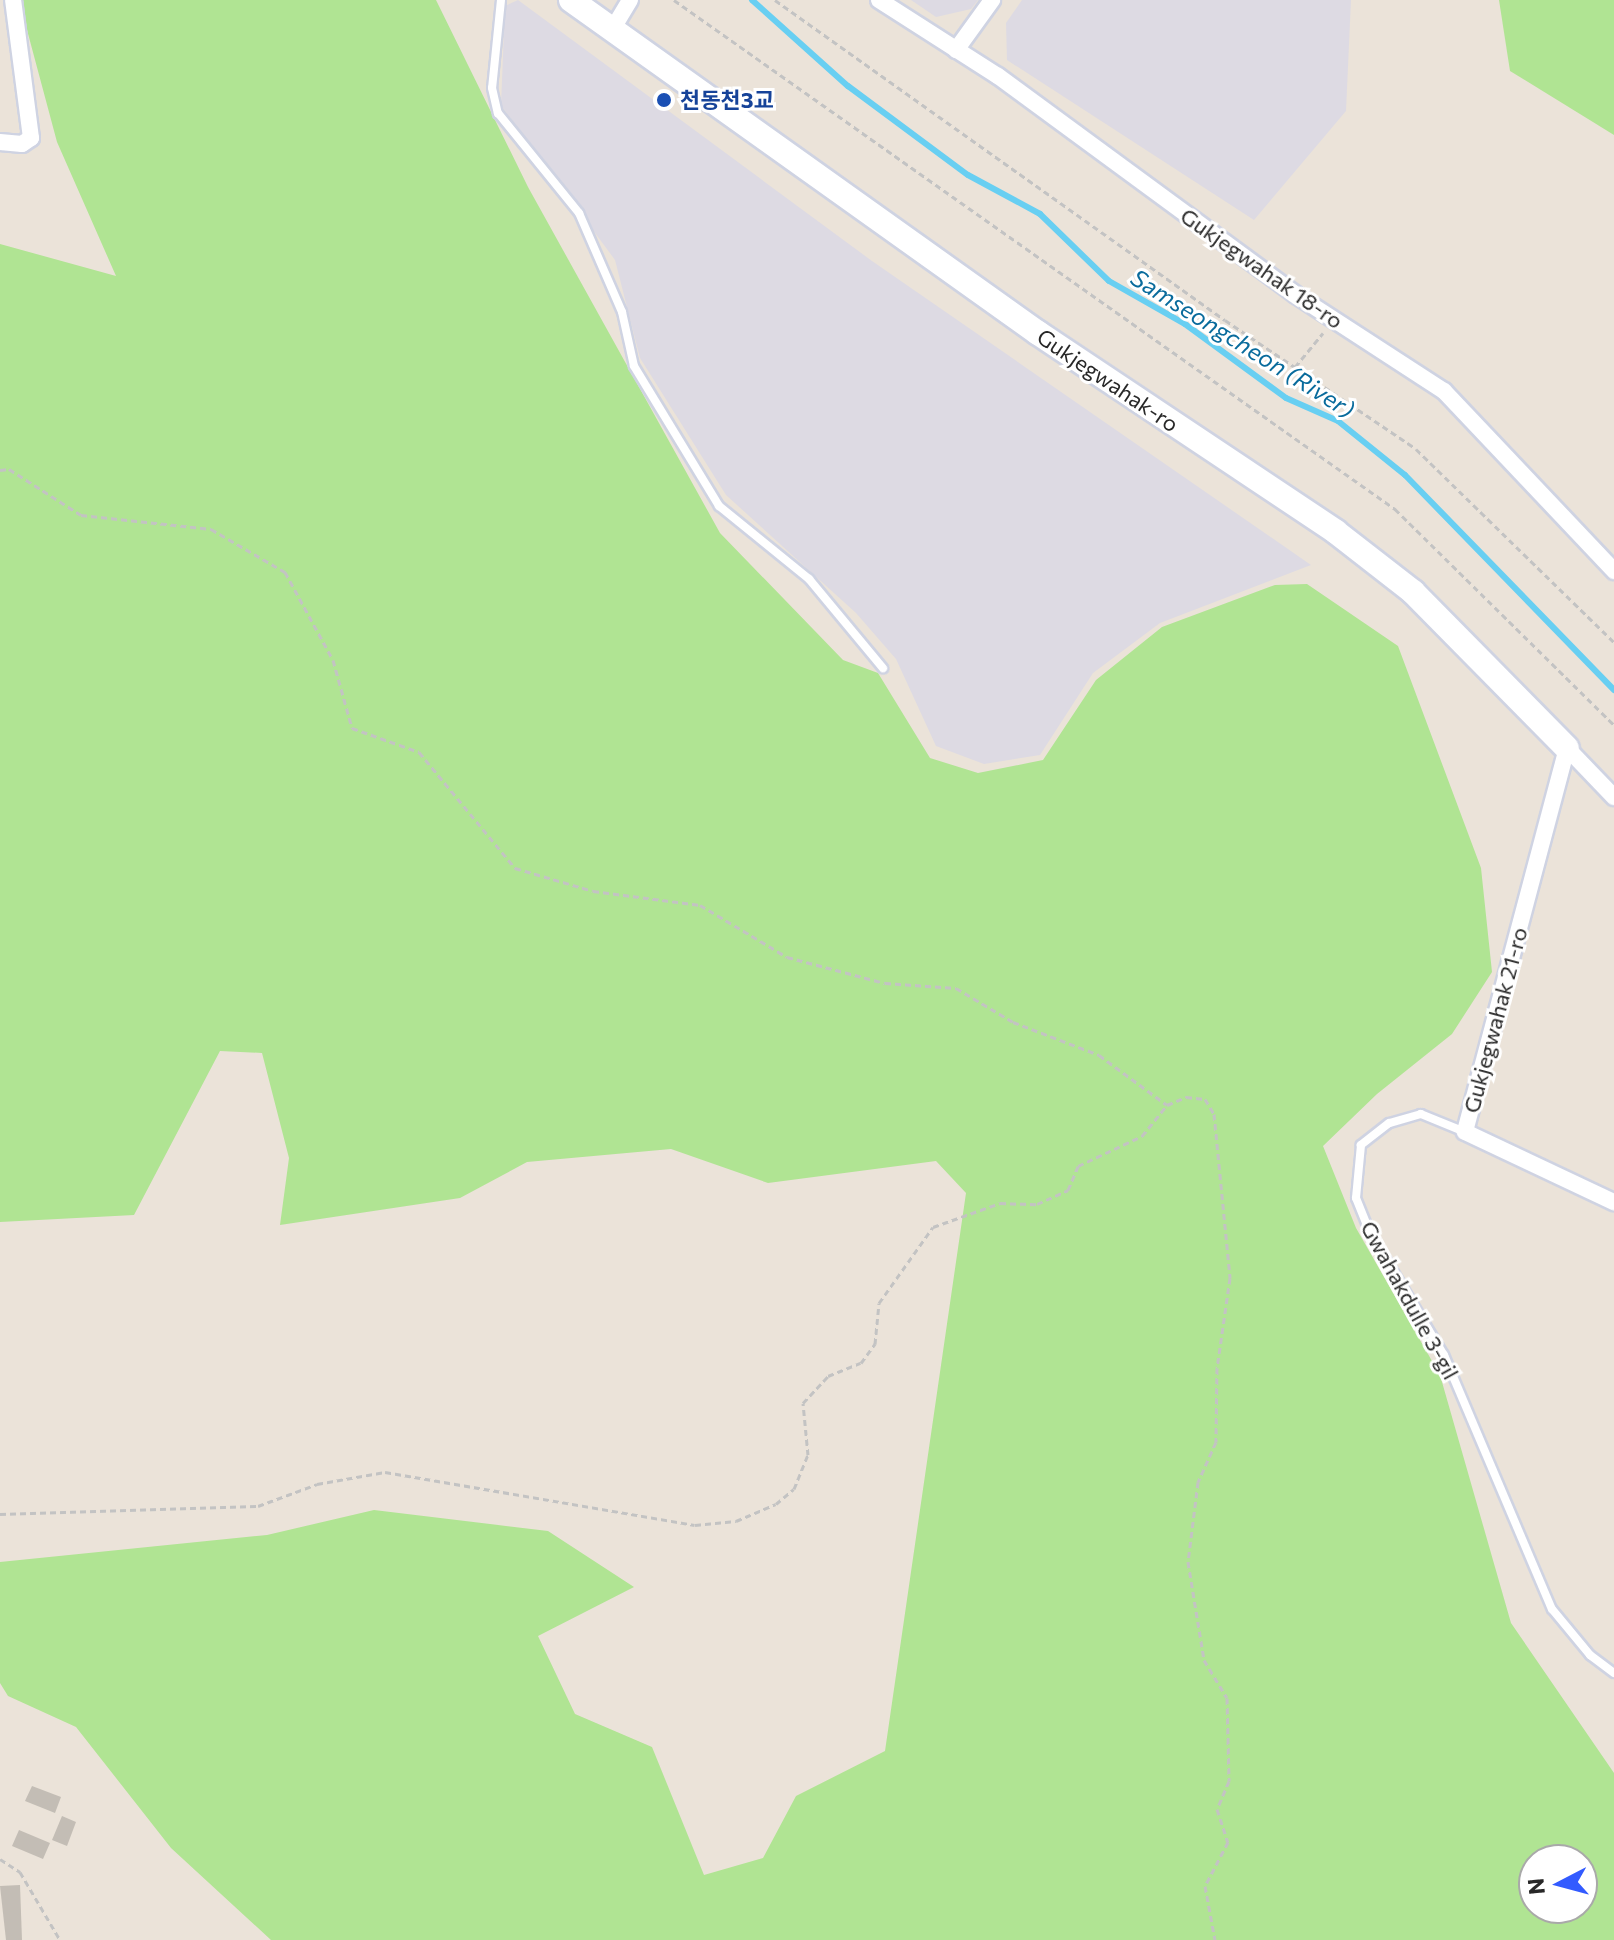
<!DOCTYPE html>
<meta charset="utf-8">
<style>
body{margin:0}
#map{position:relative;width:1614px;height:1940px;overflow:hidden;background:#ebe3d9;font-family:Commissioner,"Noto Sans KR",sans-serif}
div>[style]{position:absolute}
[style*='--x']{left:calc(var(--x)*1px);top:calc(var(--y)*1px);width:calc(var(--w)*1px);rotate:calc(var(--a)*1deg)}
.industrial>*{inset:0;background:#dddae3}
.green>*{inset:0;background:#b0e493}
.stream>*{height:6px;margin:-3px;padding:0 3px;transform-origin:3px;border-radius:3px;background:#68cff2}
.building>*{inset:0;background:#c3bdb5}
.path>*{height:3px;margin-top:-1.5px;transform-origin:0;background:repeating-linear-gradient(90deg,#c3c3c3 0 6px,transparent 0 10px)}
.roads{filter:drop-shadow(2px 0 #cfd3e2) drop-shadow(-2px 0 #cfd3e2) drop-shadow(0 2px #cfd3e2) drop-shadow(0 -2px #cfd3e2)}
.lane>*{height:8px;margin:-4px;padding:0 4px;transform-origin:4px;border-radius:4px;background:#fff}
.street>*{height:16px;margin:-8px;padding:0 8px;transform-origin:8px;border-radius:8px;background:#fff}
.secondary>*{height:24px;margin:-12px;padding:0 12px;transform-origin:12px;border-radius:12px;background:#fff}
.dots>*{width:22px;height:22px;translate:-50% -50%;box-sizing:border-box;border:4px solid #fff;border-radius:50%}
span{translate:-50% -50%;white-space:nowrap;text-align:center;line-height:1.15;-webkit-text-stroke:6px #fff;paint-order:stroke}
.transit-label{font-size:22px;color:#164399;font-weight:700}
.left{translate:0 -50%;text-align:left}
.street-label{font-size:22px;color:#282828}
.water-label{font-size:24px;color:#096b9c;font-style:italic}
.north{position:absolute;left:1518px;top:1844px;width:80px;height:80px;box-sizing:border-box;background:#fff;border:2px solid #a9a9a9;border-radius:50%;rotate:264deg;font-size:22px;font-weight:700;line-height:32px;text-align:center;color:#282828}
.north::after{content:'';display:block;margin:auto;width:28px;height:36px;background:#335bff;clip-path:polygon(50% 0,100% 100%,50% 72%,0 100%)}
</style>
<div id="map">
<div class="industrial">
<i style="clip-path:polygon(518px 0,872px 261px,1311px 565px,1160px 623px,1093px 673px,1040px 755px,984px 764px,936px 746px,896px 659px,856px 613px,726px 495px,640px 358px,615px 260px,501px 105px,505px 6px)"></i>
<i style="clip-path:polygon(911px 0,978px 0,971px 9px,936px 17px)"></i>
<i style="clip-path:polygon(1022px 0,1351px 0,1346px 111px,1254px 220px,1007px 60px,1006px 23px)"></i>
</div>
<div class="green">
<i style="clip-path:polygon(evenodd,19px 0,436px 0,528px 187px,720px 533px,843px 660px,878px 673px,930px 758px,978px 773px,1043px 760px,1096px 680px,1162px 627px,1275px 585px,1307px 584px,1398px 646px,1481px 868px,1492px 972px,1452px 1034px,1377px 1094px,1323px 1146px,1356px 1228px,1440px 1375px,1511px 1623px,1614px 1773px,1614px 1940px,271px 1940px,171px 1848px,76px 1727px,8px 1696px,0 1683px,0 1562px,267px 1535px,374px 1510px,548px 1531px,634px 1587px,538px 1636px,575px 1714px,652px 1747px,704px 1875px,763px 1858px,796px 1796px,885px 1751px,966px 1193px,936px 1161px,768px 1183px,671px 1149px,527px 1162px,460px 1198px,280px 1225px,289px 1158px,262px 1053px,220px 1051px,134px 1215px,0 1222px,0 244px,116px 276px,57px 142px,19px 0,1534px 1860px,1582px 1860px,1582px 1908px,1534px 1908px,1534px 1860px)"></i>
<i style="clip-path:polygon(1499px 0,1614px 0,1614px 135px,1510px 71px)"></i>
</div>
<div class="stream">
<i style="--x:752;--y:0;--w:129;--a:41.9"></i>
<i style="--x:848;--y:86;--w:149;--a:36.6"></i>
<i style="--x:968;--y:175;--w:82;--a:28.4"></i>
<i style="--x:1040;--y:214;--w:96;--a:44.2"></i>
<i style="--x:1109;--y:281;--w:87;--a:29.5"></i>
<i style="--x:1185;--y:324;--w:125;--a:36.2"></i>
<i style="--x:1286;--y:398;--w:57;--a:23.9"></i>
<i style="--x:1338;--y:421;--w:86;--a:38.9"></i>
<i style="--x:1405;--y:475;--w:300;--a:45.8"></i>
</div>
<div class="building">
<i style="clip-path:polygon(32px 1786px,61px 1797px,55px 1813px,25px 1801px)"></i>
<i style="clip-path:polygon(62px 1816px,76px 1822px,67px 1846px,52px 1840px)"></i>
<i style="clip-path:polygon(19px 1830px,50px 1843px,43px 1859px,12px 1846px)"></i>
<i style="clip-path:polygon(20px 1885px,22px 1940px,6px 1940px,0 1886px)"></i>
</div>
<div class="path">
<i style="--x:674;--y:0;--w:883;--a:35.22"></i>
<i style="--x:1395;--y:509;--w:308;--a:44.6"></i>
<i style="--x:775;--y:0;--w:552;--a:35.42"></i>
<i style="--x:1225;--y:320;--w:230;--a:34"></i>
<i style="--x:1416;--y:449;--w:277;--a:44.3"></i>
<i style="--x:1295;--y:367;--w:44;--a:-50.5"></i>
<i style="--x:0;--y:470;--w:9;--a:-6"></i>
<i style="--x:9;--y:469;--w:85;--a:32.6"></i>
<i style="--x:81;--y:515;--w:131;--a:6.1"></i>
<i style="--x:211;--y:529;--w:86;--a:30.2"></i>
<i style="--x:285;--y:572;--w:100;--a:61.4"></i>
<i style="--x:333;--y:660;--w:71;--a:74.4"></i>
<i style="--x:352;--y:728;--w:71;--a:19.7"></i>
<i style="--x:419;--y:752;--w:151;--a:50.4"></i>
<i style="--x:515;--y:868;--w:81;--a:16.4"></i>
<i style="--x:593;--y:891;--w:108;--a:7.5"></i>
<i style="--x:700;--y:905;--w:101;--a:30.9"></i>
<i style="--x:787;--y:957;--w:101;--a:14.9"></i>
<i style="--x:885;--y:983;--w:71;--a:4"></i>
<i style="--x:956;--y:988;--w:66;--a:30.8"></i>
<i style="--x:1013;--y:1022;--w:92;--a:21"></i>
<i style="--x:1099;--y:1055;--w:84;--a:36.3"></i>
<i style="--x:1167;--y:1105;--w:21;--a:-23"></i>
<i style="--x:1186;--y:1097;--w:19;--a:6"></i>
<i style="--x:1205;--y:1099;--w:17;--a:59"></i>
<i style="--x:1214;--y:1114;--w:165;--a:84.4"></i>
<i style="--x:1230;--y:1278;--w:91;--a:98.2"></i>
<i style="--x:1217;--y:1368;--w:74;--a:90.8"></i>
<i style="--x:1216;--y:1442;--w:44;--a:114.2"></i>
<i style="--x:1198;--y:1482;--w:81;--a:97.1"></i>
<i style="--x:1188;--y:1562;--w:99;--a:80.7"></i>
<i style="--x:1204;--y:1660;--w:44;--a:58.8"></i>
<i style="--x:1227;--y:1698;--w:83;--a:88.6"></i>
<i style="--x:1229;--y:1781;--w:30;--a:113"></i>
<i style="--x:1217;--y:1809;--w:35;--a:72"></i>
<i style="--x:1228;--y:1842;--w:50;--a:117.6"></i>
<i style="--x:1205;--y:1886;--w:55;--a:79.5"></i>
<i style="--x:0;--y:1514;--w:258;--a:-1.8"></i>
<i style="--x:258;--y:1506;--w:63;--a:-20.4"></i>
<i style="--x:317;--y:1484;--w:69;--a:-10"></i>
<i style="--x:385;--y:1472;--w:314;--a:9.7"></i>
<i style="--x:695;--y:1525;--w:41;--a:-5.6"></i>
<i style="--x:736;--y:1521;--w:43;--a:-23"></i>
<i style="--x:776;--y:1504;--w:23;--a:-40"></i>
<i style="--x:794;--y:1489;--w:37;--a:-68"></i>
<i style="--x:808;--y:1455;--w:52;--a:-95.5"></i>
<i style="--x:803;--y:1403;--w:37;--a:-47"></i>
<i style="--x:828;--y:1376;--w:35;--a:-22"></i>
<i style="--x:861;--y:1363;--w:24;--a:-54"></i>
<i style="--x:875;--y:1344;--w:41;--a:-84.4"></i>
<i style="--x:879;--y:1303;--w:93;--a:-54.6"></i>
<i style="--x:933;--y:1227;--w:71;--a:-19.7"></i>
<i style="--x:1000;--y:1203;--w:37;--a:2"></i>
<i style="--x:1037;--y:1204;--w:34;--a:-24"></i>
<i style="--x:1068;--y:1190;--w:26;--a:-67"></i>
<i style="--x:1078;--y:1166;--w:71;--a:-25.1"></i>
<i style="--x:1142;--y:1136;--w:40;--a:-51"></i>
<i style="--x:0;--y:1859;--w:24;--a:33"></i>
<i style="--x:20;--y:1872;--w:79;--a:59.5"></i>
</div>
<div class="roads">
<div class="lane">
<i style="--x:501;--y:0;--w:88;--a:95.8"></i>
<i style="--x:492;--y:88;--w:26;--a:77"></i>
<i style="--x:498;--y:113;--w:129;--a:51"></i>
<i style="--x:579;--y:213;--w:108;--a:66.5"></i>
<i style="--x:622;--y:312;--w:55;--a:77.5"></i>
<i style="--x:634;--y:366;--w:164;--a:58.7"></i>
<i style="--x:719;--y:506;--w:116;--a:39"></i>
<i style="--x:809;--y:579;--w:116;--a:50.3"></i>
<i style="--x:1465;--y:1132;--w:48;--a:-157.8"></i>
<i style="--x:1421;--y:1114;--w:33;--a:164"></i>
<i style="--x:1389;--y:1123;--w:36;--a:142"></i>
<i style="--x:1361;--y:1145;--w:53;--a:95.4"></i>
<i style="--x:1356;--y:1198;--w:38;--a:68"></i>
<i style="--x:1370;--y:1233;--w:143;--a:58.8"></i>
<i style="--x:1444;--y:1355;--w:276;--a:67"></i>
<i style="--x:1552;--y:1609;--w:60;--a:50.4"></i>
<i style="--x:1590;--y:1655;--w:30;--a:37"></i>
</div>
<div class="street">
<i style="--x:879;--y:0;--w:141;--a:32.6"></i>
<i style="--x:998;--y:76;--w:370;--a:36.3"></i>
<i style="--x:1296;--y:295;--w:176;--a:33"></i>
<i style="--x:1444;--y:391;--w:248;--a:46.6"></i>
<i style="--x:612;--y:30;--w:35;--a:-59"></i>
<i style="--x:956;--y:50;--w:62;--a:-54.2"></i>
<i style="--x:0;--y:142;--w:22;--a:5"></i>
<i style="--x:22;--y:144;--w:11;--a:-34"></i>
<i style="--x:31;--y:138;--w:139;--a:-97.4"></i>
<i style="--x:1567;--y:748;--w:397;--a:104.9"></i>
<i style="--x:1465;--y:1132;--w:165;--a:25.2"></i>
<i style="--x:1567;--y:748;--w:68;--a:46.2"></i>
</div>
<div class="secondary">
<i style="--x:571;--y:0;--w:574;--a:35.49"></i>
<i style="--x:1038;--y:333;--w:358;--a:33.7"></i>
<i style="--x:1336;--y:532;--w:98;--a:37.9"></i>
<i style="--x:1413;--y:592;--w:219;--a:45.4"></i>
</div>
</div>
<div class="dots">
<i style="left:664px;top:100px;background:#1a4fb4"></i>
</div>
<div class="transit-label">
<span class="left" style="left:680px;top:100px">천동천3교</span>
</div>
<div class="street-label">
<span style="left:1262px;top:268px;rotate:35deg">Gukjegwahak 18-ro</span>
<span style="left:1108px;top:380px;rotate:34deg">Gukjegwahak-ro</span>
<span style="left:1495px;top:1020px;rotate:-75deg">Gukjegwahak 21-ro</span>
<span style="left:1410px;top:1300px;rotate:61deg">Gwahakdulle 3-gil</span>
</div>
<div class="water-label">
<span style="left:1243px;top:343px;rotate:32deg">Samseongcheon (River)</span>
</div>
<div class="north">N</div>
</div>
